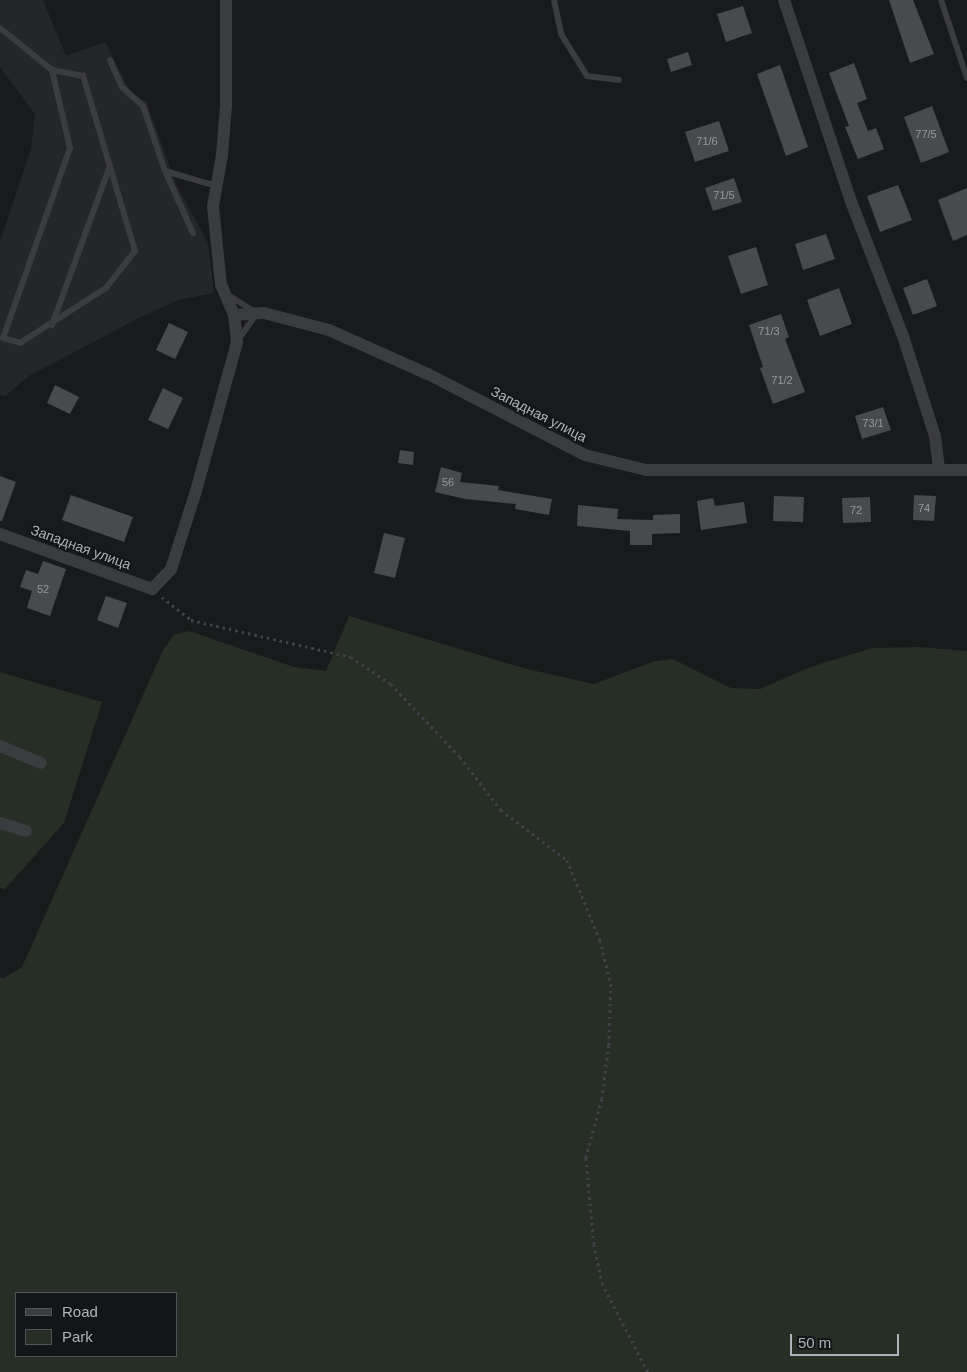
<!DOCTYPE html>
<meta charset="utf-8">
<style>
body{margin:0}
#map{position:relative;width:967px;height:1372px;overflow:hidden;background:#191a1b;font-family:Arial,sans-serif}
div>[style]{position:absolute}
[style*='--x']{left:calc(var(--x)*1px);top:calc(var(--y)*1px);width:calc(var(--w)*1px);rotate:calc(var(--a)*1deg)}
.built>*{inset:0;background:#252628}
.green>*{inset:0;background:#262e26}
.building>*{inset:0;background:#484a4e}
.path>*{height:2.5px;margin-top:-1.25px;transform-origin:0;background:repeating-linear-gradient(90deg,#414347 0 2.5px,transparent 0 6.5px)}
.service>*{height:6px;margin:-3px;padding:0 3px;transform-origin:3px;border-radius:3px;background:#3b3c40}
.minor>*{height:12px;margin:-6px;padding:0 6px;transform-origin:6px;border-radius:6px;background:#3b3c40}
span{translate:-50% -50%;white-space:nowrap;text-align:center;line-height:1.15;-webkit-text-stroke:4px #141516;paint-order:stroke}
.number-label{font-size:11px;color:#94999f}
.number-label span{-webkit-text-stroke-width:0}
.street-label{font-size:14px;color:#adb3ba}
.legend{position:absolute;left:15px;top:1292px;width:162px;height:65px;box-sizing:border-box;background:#141516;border:1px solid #515458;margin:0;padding:6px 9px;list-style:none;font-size:15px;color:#adb3ba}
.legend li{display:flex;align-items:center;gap:10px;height:25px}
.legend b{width:25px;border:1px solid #515458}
.scale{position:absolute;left:790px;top:1334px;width:109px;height:22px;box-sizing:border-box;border:2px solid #adb3ba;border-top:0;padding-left:6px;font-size:15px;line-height:18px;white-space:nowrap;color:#adb3ba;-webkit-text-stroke:4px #141516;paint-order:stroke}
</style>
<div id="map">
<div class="built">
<i style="clip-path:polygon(0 0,43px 0,66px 56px,105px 42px,131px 93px,146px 101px,176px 184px,208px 243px,214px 293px,178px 300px,137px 319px,29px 376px,5px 396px,0 395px,0 242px,31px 149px,35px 114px,0 67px)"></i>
</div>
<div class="green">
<i style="clip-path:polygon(evenodd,349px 616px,527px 669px,594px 684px,655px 661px,673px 659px,731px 688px,760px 689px,810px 667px,872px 648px,919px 647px,967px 651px,967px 1372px,0 1372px,0 978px,4px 978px,22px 967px,163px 650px,174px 635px,189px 631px,294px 667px,326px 671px,349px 616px,16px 1293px,176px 1293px,176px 1356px,16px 1356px,16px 1293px)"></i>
<i style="clip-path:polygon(0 672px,102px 702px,64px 823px,5px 889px,0 888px)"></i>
</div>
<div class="building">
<i style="clip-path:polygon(889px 0,913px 0,934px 54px,910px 63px)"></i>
<i style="clip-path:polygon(743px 6px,752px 33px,726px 42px,717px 14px)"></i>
<i style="clip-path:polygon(688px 52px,692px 65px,671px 72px,667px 59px)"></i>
<i style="clip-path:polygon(854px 63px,867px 99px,857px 103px,868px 131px,876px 128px,884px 149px,858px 159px,845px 127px,849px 126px,829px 73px)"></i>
<i style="clip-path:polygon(780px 65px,808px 147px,786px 156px,757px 74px)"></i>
<i style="clip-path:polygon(932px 106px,949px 152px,921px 163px,904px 117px)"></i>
<i style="clip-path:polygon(719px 121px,729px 151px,695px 162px,685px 132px)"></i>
<i style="clip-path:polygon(734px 178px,742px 202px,713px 211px,705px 188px)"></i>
<i style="clip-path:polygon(898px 185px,912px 220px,880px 232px,867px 196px)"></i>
<i style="clip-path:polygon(967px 188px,967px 235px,953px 241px,938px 200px)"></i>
<i style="clip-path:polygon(826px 234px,835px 259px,803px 270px,795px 244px)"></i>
<i style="clip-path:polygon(756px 247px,768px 285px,741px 294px,728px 256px)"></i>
<i style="clip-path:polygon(927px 279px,937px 306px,913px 315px,903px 288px)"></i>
<i style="clip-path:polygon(839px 288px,852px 324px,820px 336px,807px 300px)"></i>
<i style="clip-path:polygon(781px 314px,789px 337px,785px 339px,805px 392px,773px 404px,760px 368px,763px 367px,749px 325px)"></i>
<i style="clip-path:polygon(169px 323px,188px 332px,175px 359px,156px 350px)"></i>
<i style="clip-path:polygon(55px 385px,79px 397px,70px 414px,47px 403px)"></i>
<i style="clip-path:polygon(163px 388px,183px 398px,168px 429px,148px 420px)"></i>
<i style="clip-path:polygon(883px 407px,891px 430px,862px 439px,855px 416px)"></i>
<i style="clip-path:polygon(400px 450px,414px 452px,413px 465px,398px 463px)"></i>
<i style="clip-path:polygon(441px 467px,462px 473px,460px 482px,499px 486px,498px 490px,552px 499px,549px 515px,515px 509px,516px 504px,465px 499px,435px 492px)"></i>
<i style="clip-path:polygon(0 476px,16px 482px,2px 521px,0 521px)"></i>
<i style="clip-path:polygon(71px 495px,133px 517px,124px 542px,62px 520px)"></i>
<i style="clip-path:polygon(914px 495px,936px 496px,934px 521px,913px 520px)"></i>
<i style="clip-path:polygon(774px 496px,804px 497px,803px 522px,773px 521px)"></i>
<i style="clip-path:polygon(870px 497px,871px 522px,843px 523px,842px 498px)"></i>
<i style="clip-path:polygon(713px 498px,715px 506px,744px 502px,747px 523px,701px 530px,697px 501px)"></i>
<i style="clip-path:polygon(578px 505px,618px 509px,617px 519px,653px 520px,653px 515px,680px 514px,680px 533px,652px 534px,652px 545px,630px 545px,630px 531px,577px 526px)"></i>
<i style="clip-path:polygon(384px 533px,405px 538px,395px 578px,374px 573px)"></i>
<i style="clip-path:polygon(43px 561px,66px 569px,50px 616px,27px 608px,32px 591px,20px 587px,26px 570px,38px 574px)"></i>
<i style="clip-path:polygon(106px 596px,127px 603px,118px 628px,97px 620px)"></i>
</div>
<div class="path">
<i style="--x:162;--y:597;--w:37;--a:38"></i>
<i style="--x:191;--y:620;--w:164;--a:13"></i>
<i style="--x:351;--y:657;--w:48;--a:34"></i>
<i style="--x:391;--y:684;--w:100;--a:46.6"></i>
<i style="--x:460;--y:757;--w:67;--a:52.3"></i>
<i style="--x:501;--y:810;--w:83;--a:37.1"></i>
<i style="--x:567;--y:860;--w:87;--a:67.6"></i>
<i style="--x:600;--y:940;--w:45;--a:76"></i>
<i style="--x:611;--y:984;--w:61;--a:91.9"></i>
<i style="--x:609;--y:1045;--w:54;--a:97.4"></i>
<i style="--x:602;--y:1099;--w:61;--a:105.2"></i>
<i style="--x:586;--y:1158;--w:86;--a:84.7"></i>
<i style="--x:594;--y:1244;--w:40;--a:78"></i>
<i style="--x:602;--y:1283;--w:100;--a:62.7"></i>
</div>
<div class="service">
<i style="--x:554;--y:0;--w:35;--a:78"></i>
<i style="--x:561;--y:34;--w:49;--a:58.2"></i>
<i style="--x:587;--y:76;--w:32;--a:7"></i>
<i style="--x:941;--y:0;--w:82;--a:71.6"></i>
<i style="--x:0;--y:28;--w:67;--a:38.9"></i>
<i style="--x:52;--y:70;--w:80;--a:77"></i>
<i style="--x:70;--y:148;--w:201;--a:109.4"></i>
<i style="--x:3;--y:338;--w:18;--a:16"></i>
<i style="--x:20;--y:343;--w:102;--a:-32.6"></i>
<i style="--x:106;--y:288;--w:47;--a:-51.9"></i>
<i style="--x:135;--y:251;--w:183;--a:-106.5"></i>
<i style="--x:83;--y:76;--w:32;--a:-169"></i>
<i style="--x:110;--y:60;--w:30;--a:66"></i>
<i style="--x:122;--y:87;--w:28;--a:42"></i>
<i style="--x:143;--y:106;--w:69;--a:71.3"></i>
<i style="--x:193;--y:233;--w:68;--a:-114.3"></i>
<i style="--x:165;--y:171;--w:53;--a:16.4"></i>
<i style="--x:228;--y:295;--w:34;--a:32"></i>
<i style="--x:257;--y:313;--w:32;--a:125"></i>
<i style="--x:52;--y:325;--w:169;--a:-70"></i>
</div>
<div class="minor">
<i style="--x:784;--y:0;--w:215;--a:71.6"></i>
<i style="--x:852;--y:204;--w:142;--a:68.9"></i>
<i style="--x:903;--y:336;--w:105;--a:72.3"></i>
<i style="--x:935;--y:436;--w:33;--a:83"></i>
<i style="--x:234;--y:315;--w:30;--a:-4"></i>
<i style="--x:264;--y:313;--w:67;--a:14.7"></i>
<i style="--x:329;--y:330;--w:108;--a:24"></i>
<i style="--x:428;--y:374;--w:177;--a:27.3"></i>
<i style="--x:585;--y:455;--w:63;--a:13.8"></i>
<i style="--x:646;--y:470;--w:321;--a:0"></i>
<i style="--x:0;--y:534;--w:162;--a:19.9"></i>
<i style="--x:152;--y:589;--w:28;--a:-46"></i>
<i style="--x:171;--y:569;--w:82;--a:-72.2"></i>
<i style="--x:196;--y:491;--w:155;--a:-74.6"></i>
<i style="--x:237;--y:342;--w:27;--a:-96"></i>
<i style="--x:234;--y:315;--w:33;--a:-113"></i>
<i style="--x:221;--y:285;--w:79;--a:-95.8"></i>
<i style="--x:213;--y:206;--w:52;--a:-80"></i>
<i style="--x:222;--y:155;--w:50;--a:-85.4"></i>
<i style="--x:226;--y:105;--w:105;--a:-90"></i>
<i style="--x:0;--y:746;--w:44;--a:22.5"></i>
<i style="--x:0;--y:823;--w:27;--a:17"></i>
</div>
<div class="number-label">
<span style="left:926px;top:134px">77/5</span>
<span style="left:707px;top:141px">71/6</span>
<span style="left:724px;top:195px">71/5</span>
<span style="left:769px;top:331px">71/3</span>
<span style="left:782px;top:380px">71/2</span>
<span style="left:873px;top:423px">73/1</span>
<span style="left:448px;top:482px">56</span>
<span style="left:924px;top:508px">74</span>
<span style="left:856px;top:510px">72</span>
<span style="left:43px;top:589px">52</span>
</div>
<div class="street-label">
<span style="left:539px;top:414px;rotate:27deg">Западная улица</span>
<span style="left:81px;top:547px;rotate:20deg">Западная улица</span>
</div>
<ul class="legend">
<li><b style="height:6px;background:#3b3c40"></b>Road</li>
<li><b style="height:14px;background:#262e26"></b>Park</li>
</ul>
<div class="scale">50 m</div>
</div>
